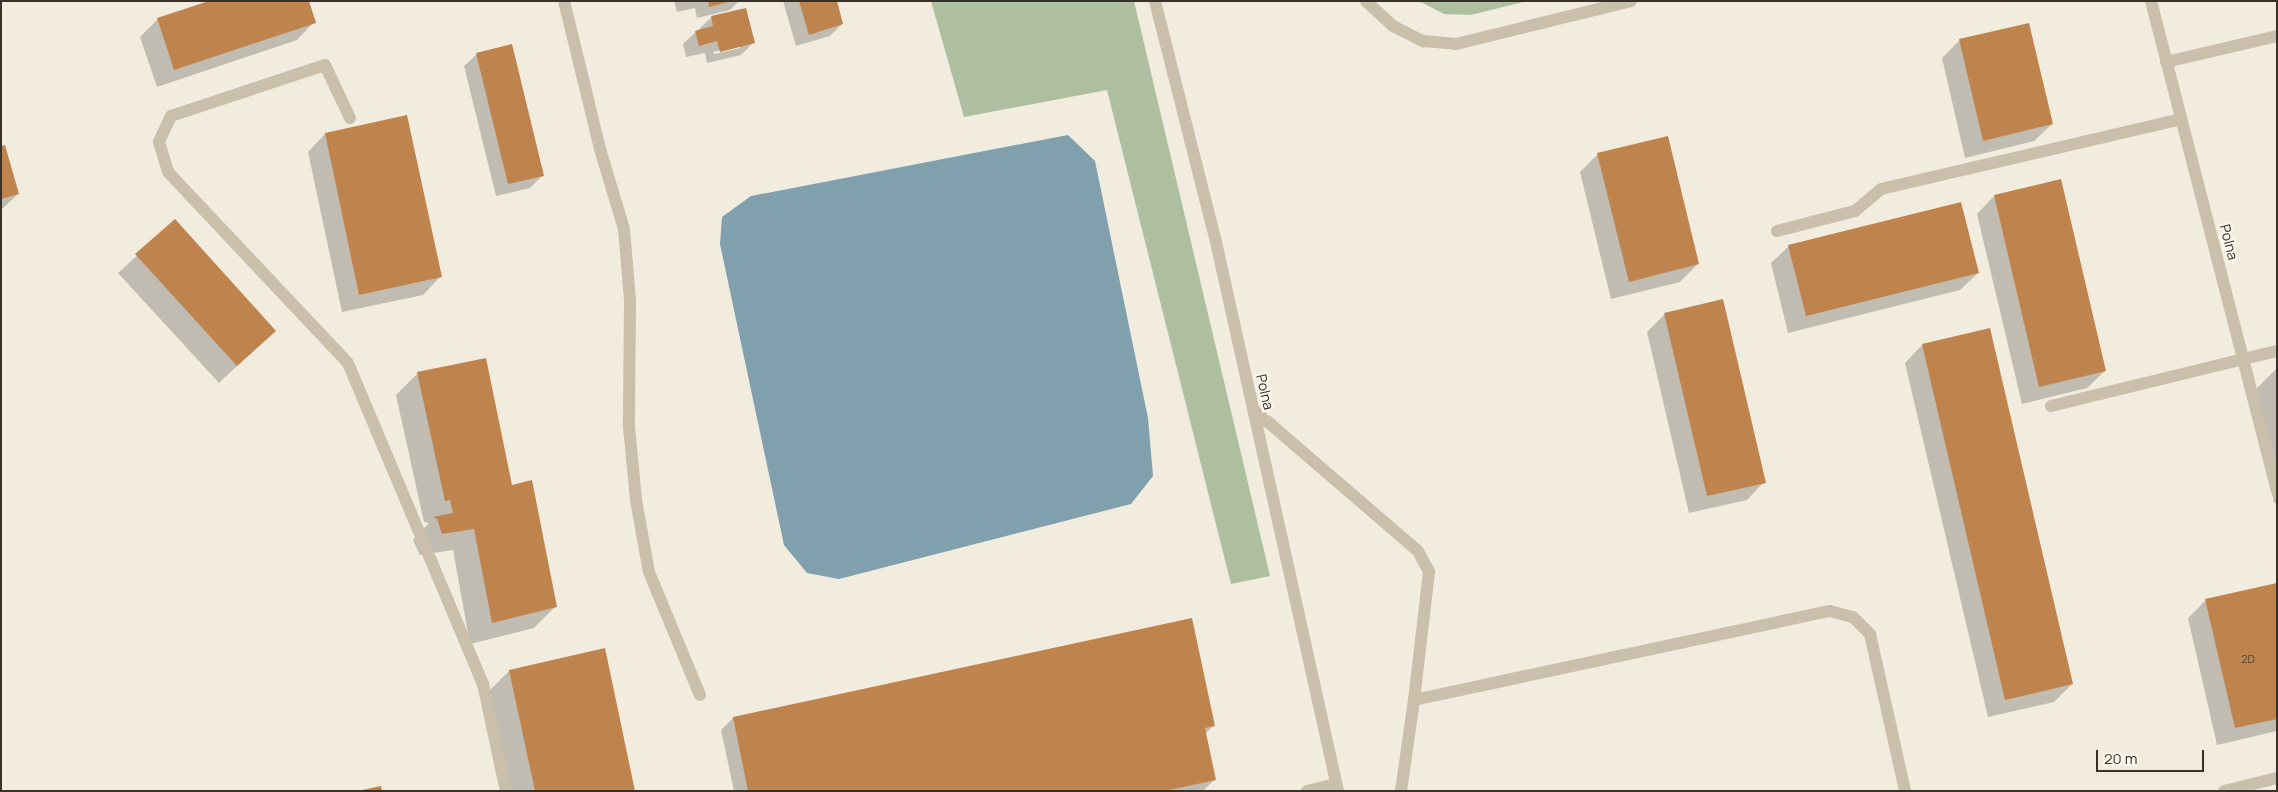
<!DOCTYPE html>
<style>
body{margin:0}
#map{position:relative;width:2278px;height:792px;overflow:hidden;background:#f1ecde;font-family:Manrope,sans-serif}
div>[style]{position:absolute}
[style*='--x']{left:calc(var(--x)*1px);top:calc(var(--y)*1px);width:calc(var(--w)*1px);rotate:calc(var(--a)*1deg)}
.green>*{inset:0;background:#adbf9f}
.water>*{inset:0;background:#7fa0ac}
.shadow>*{inset:0;background:#0003}
.building>*{inset:0;background:#bf844e}
.minor>*{height:12px;margin:-6px;padding:0 6px;transform-origin:6px;border-radius:6px;background:#c9bfaa}
span{translate:-50% -50%;white-space:nowrap;text-align:center;line-height:1.15;-webkit-text-stroke:5px #f9f5ea;paint-order:stroke}
.number-label{font-size:11px;color:#594632}
.number-label span{-webkit-text-stroke-width:0}
.street-label{font-size:14px;color:#373129}
.frame{position:absolute;inset:0;border:2px solid #373129;pointer-events:none}
.scale{position:absolute;left:2096px;top:750px;width:108px;height:22px;box-sizing:border-box;border:2px solid #373129;border-top:0;padding-left:6px;font-size:15px;line-height:18px;white-space:nowrap;color:#373129;-webkit-text-stroke:4px #f9f5ea;paint-order:stroke}
</style>
<div id="map">
<div class="green">
<i style="clip-path:polygon(931px 1px,1134px 1px,1270px 576px,1231px 584px,1107px 90px,964px 117px)"></i>
<i style="clip-path:polygon(1419px 1px,1527px 1px,1471px 15px,1444px 14px)"></i>
</div>
<div class="water">
<i style="clip-path:polygon(1068px 135px,1095px 161px,1148px 418px,1153px 476px,1131px 504px,839px 579px,807px 573px,784px 545px,720px 244px,722px 217px,751px 196px)"></i>
</div>
<div class="shadow">
<i style="clip-path:polygon(212px 1px,314px 22px,297px 40px,157px 87px,140px 37px,157px 20px)"></i>
<i style="clip-path:polygon(674px 1px,739px 1px,730px 10px,697px 18px,695px 8px,677px 12px)"></i>
<i style="clip-path:polygon(783px 1px,835px 1px,842px 24px,830px 36px,796px 46px)"></i>
<i style="clip-path:polygon(evenodd,712px 17px,753px 43px,741px 55px,707px 63px,705px 53px,686px 57px,683px 44px,712px 17px,740px 45px,740px 48px,714px 54px,713px 52px,740px 45px)"></i>
<i style="clip-path:polygon(1960px 40px,2052px 124px,2034px 141px,1965px 158px,1942px 58px)"></i>
<i style="clip-path:polygon(477px 54px,543px 175px,530px 188px,496px 196px,464px 66px)"></i>
<i style="clip-path:polygon(325px 134px,440px 277px,423px 295px,342px 312px,308px 152px)"></i>
<i style="clip-path:polygon(1px 148px,18px 194px,1px 210px)"></i>
<i style="clip-path:polygon(1598px 154px,1698px 264px,1680px 282px,1611px 299px,1580px 172px)"></i>
<i style="clip-path:polygon(1994px 196px,2105px 371px,2087px 388px,2022px 404px,1977px 214px)"></i>
<i style="clip-path:polygon(175px 221px,274px 331px,219px 383px,118px 273px)"></i>
<i style="clip-path:polygon(1789px 246px,1978px 273px,1960px 290px,1788px 333px,1771px 263px)"></i>
<i style="clip-path:polygon(1665px 314px,1764px 482px,1747px 500px,1689px 513px,1647px 332px)"></i>
<i style="clip-path:polygon(1989px 330px,2072px 684px,2054px 702px,1988px 717px,1905px 363px,1922px 345px)"></i>
<i style="clip-path:polygon(2277px 368px,2277px 503px,2274px 503px,2252px 393px)"></i>
<i style="clip-path:polygon(418px 373px,511px 486px,556px 606px,534px 628px,470px 644px,453px 550px,420px 555px,413px 540px,429px 523px,424px 522px,396px 395px)"></i>
<i style="clip-path:polygon(2277px 584px,2277px 731px,2217px 745px,2188px 618px,2206px 600px)"></i>
<i style="clip-path:polygon(604px 649px,634px 791px,509px 791px,487px 693px,509px 671px)"></i>
<i style="clip-path:polygon(733px 718px,1214px 725px,1205px 734px,1215px 779px,1203px 791px,734px 791px,721px 730px)"></i>
</div>
<div class="building">
<i style="clip-path:polygon(209px 1px,309px 1px,316px 23px,174px 70px,157px 18px)"></i>
<i style="clip-path:polygon(708px 1px,728px 1px,728px 2px,709px 7px)"></i>
<i style="clip-path:polygon(799px 1px,837px 1px,843px 24px,809px 35px)"></i>
<i style="clip-path:polygon(746px 8px,755px 43px,720px 52px,717px 41px,699px 46px,695px 31px,713px 26px,711px 16px)"></i>
<i style="clip-path:polygon(2029px 23px,2053px 124px,1983px 141px,1959px 39px)"></i>
<i style="clip-path:polygon(512px 44px,544px 176px,508px 184px,476px 53px)"></i>
<i style="clip-path:polygon(407px 115px,442px 277px,359px 295px,325px 133px)"></i>
<i style="clip-path:polygon(1668px 136px,1699px 264px,1629px 282px,1597px 153px)"></i>
<i style="clip-path:polygon(5px 145px,19px 194px,1px 199px,1px 146px)"></i>
<i style="clip-path:polygon(2061px 179px,2106px 371px,2039px 387px,1994px 195px)"></i>
<i style="clip-path:polygon(1961px 202px,1979px 273px,1806px 316px,1788px 245px)"></i>
<i style="clip-path:polygon(175px 219px,276px 331px,237px 366px,135px 254px)"></i>
<i style="clip-path:polygon(1723px 299px,1766px 483px,1707px 496px,1664px 313px)"></i>
<i style="clip-path:polygon(1990px 328px,2073px 684px,2005px 700px,1922px 344px)"></i>
<i style="clip-path:polygon(486px 358px,512px 485px,532px 480px,557px 607px,492px 623px,474px 529px,442px 534px,437px 519px,433px 517px,453px 513px,450px 500px,445px 501px,417px 372px)"></i>
<i style="clip-path:polygon(2277px 583px,2277px 719px,2235px 728px,2205px 599px)"></i>
<i style="clip-path:polygon(1192px 618px,1215px 726px,1205px 728px,1216px 780px,1164px 791px,748px 791px,733px 717px)"></i>
<i style="clip-path:polygon(605px 648px,635px 791px,535px 791px,509px 670px)"></i>
<i style="clip-path:polygon(381px 786px,382px 791px,362px 791px,362px 790px)"></i>
</div>
<div class="minor">
<i style="--x:564;--y:1;--w:152;--a:76.3"></i>
<i style="--x:600;--y:149;--w:84;--a:73.3"></i>
<i style="--x:624;--y:229;--w:72;--a:85.2"></i>
<i style="--x:630;--y:301;--w:126;--a:90.5"></i>
<i style="--x:629;--y:427;--w:73;--a:84.5"></i>
<i style="--x:636;--y:500;--w:73;--a:79.8"></i>
<i style="--x:649;--y:572;--w:133;--a:67.5"></i>
<i style="--x:1155;--y:1;--w:249;--a:75.8"></i>
<i style="--x:1216;--y:242;--w:562;--a:77.47"></i>
<i style="--x:1366;--y:1;--w:37;--a:43"></i>
<i style="--x:1393;--y:26;--w:34;--a:27"></i>
<i style="--x:1423;--y:41;--w:33;--a:5"></i>
<i style="--x:1456;--y:44;--w:180;--a:-13.8"></i>
<i style="--x:2151;--y:1;--w:506;--a:75.58"></i>
<i style="--x:2166;--y:62;--w:114;--a:-13.2"></i>
<i style="--x:350;--y:118;--w:59;--a:-115.3"></i>
<i style="--x:325;--y:65;--w:162;--a:161.7"></i>
<i style="--x:171;--y:116;--w:29;--a:115"></i>
<i style="--x:159;--y:142;--w:31;--a:73"></i>
<i style="--x:168;--y:172;--w:262;--a:46.7"></i>
<i style="--x:348;--y:363;--w:348;--a:67.2"></i>
<i style="--x:483;--y:684;--w:109;--a:77.9"></i>
<i style="--x:1777;--y:231;--w:81;--a:-14.4"></i>
<i style="--x:1855;--y:211;--w:34;--a:-40"></i>
<i style="--x:1881;--y:189;--w:308;--a:-13.1"></i>
<i style="--x:2051;--y:406;--w:233;--a:-13.7"></i>
<i style="--x:1254;--y:410;--w:216;--a:40.7"></i>
<i style="--x:1418;--y:551;--w:24;--a:62"></i>
<i style="--x:1429;--y:572;--w:129;--a:96.7"></i>
<i style="--x:1414;--y:700;--w:425;--a:-12.1"></i>
<i style="--x:1830;--y:611;--w:24;--a:15"></i>
<i style="--x:1853;--y:617;--w:24;--a:45"></i>
<i style="--x:1870;--y:634;--w:161;--a:77.4"></i>
<i style="--x:1307;--y:791;--w:30;--a:-14"></i>
<i style="--x:1401;--y:791;--w:92;--a:-81.9"></i>
<i style="--x:2224;--y:791;--w:55;--a:-13.8"></i>
</div>
<div class="number-label">
<span style="left:2248px;top:659px">2D</span>
</div>
<div class="street-label">
<span style="left:2229px;top:242px;rotate:76deg">Polna</span>
<span style="left:1265px;top:392px;rotate:77deg">Polna</span>
</div>
<div class="frame"></div>
<div class="scale">20 m</div>
</div>
